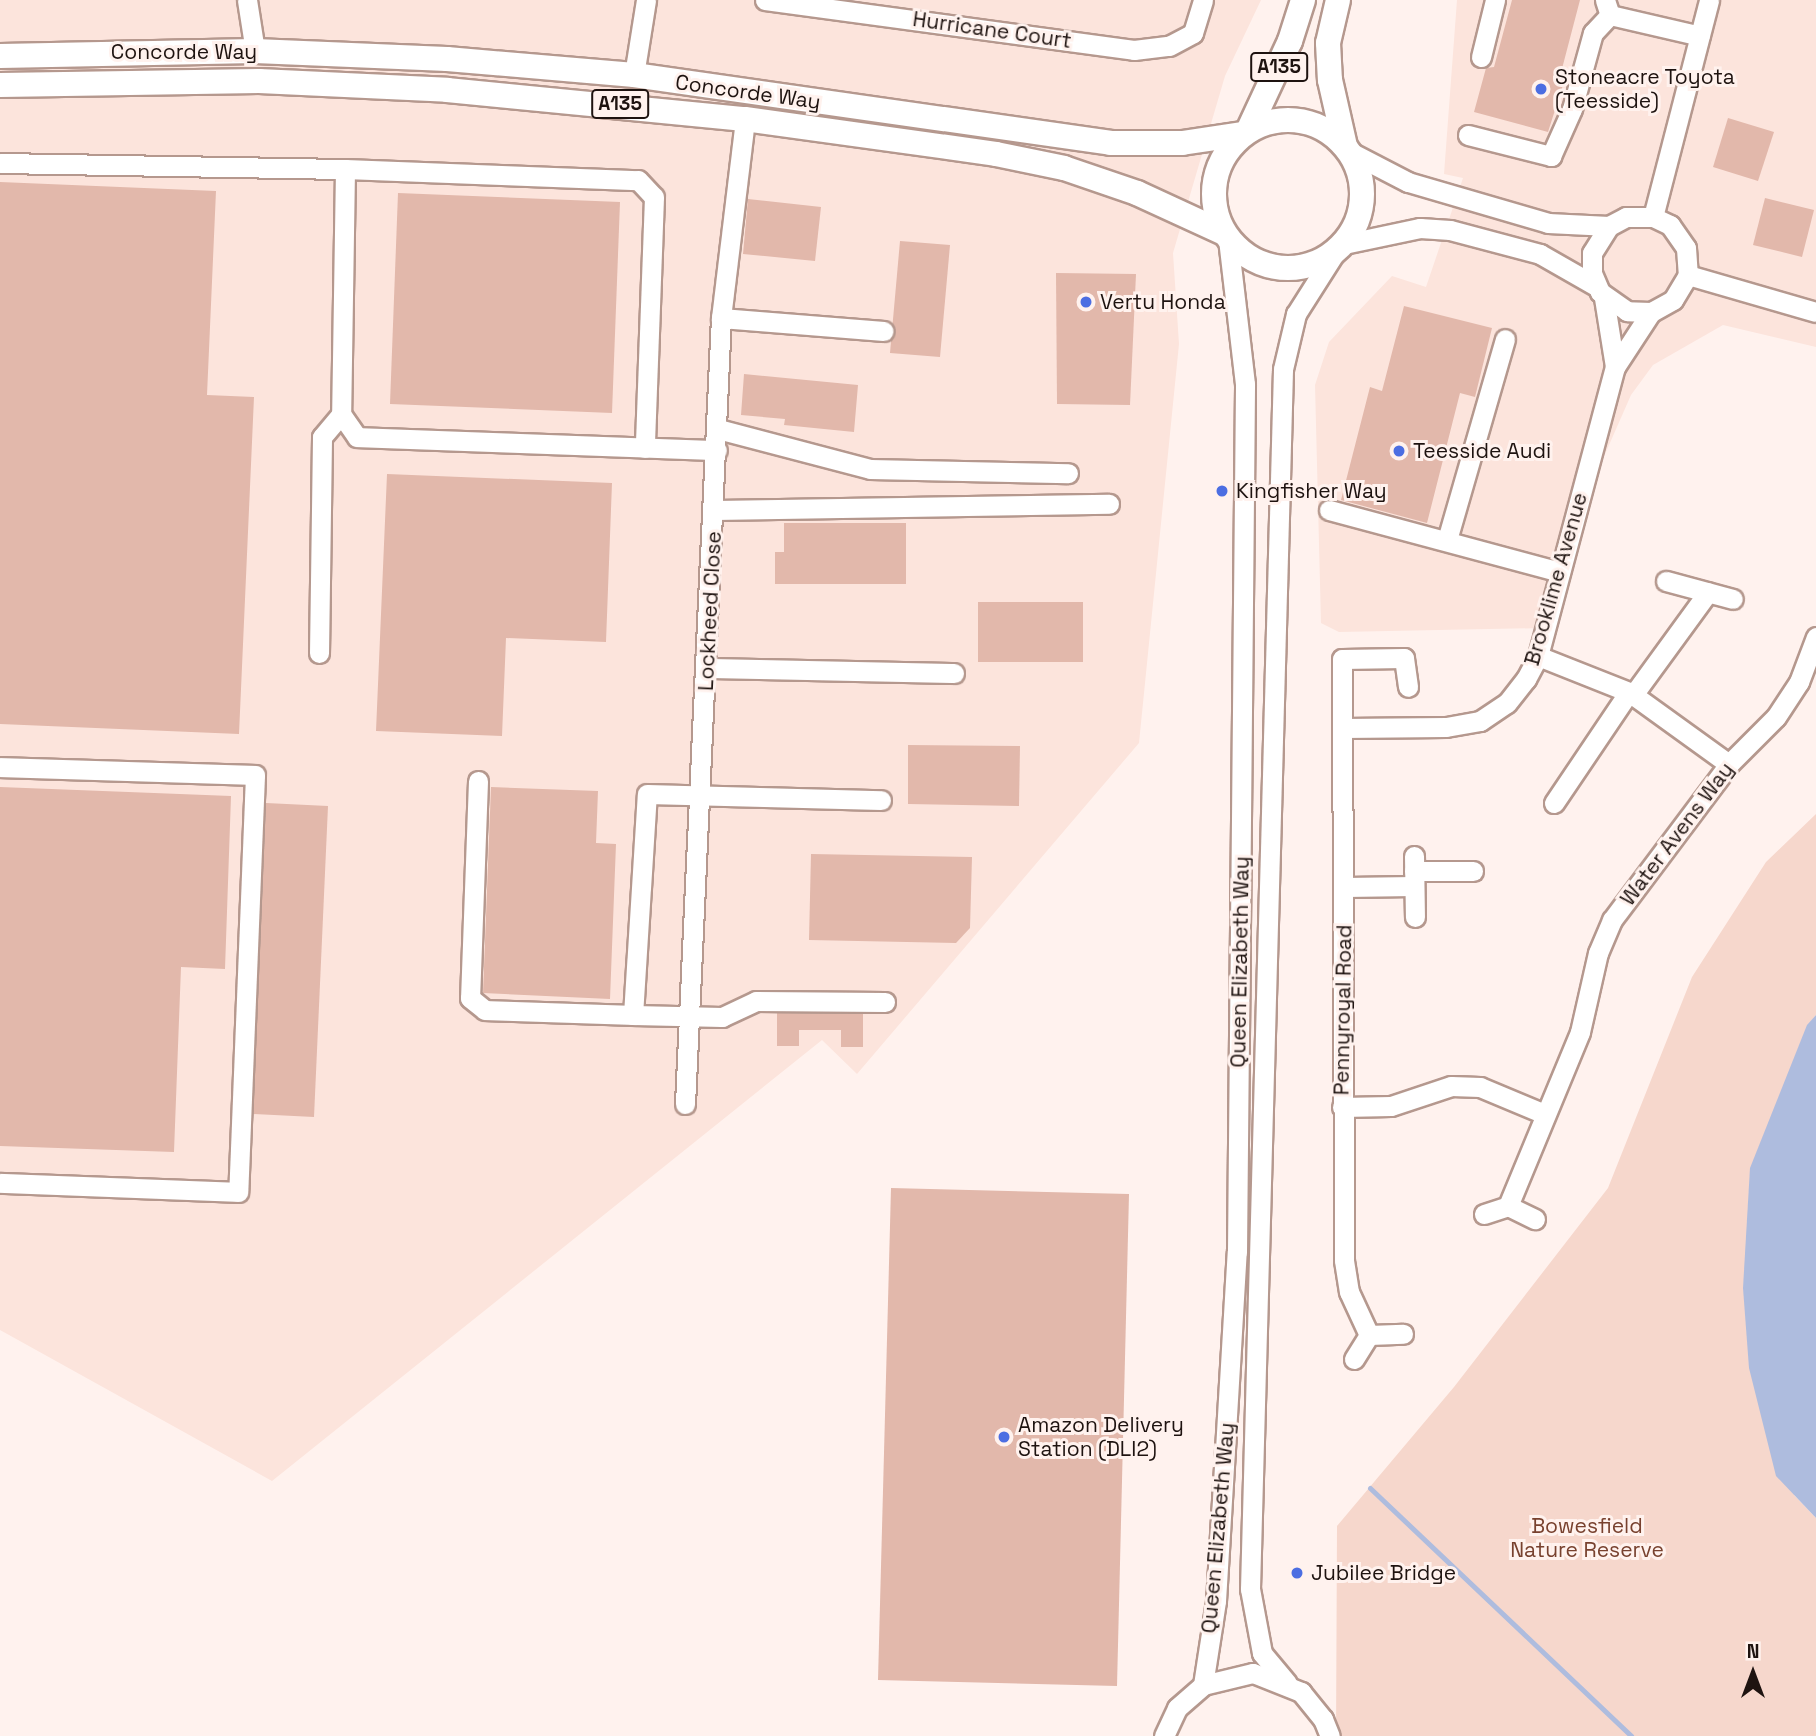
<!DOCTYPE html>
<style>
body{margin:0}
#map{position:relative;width:1816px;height:1736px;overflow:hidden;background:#fff2ee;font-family:"Space Grotesk",sans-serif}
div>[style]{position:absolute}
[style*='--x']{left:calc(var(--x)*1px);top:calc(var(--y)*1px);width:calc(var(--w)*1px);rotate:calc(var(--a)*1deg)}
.built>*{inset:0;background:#fce4dc}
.green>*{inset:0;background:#f6d7cc}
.water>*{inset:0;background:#aebcde}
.stream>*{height:5px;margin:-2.5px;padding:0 2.5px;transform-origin:2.5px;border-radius:2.5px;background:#aebcde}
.building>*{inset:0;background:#e2b8ab}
.roads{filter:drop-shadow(2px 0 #b5988e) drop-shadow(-2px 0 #b5988e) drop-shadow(0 2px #b5988e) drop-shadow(0 -2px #b5988e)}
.minor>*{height:19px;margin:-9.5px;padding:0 9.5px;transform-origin:9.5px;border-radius:9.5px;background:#fff}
.major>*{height:24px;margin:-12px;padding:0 12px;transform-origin:12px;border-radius:12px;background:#fff}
.major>.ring{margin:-12px;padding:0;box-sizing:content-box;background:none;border:24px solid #fff;border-radius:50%}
.dots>*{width:19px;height:19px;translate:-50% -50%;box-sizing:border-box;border:4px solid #fff2ee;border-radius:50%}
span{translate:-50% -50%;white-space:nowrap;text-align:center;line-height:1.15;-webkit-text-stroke:6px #fff2ee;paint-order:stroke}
.shield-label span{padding:2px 5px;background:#fff2ee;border:2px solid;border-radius:5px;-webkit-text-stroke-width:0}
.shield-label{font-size:19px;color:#1e1310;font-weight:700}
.street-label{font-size:21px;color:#1e1310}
.poi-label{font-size:21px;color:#1e1310}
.left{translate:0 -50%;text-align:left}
.park-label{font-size:21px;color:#78412e}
.north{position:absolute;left:1718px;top:1638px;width:70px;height:70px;-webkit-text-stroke:5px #fff2ee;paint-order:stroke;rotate:0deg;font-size:19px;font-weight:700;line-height:28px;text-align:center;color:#1e1310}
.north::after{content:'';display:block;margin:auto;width:24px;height:32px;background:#1e1310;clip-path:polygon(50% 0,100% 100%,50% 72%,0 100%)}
</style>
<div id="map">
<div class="built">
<i style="clip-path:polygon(0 0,1261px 0,1225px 76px,1173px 253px,1179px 344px,1139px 743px,857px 1074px,822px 1040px,272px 1481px,0 1330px)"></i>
<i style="clip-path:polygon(1457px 0,1816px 0,1816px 347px,1723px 325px,1653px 365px,1631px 395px,1573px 527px,1544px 628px,1339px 632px,1321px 623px,1315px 385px,1329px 342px,1392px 276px,1426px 287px,1463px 178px,1444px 174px)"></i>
</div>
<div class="green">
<i style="clip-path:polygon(1816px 814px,1816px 1015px,1807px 1026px,1794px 1495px,1816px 1518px,1816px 1736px,1336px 1736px,1337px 1526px,1454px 1387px,1608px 1188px,1692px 977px,1766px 862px)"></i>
</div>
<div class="water">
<i style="clip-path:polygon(1816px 1015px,1816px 1518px,1776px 1476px,1749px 1368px,1743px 1288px,1750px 1168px,1807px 1025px)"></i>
</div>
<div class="stream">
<i style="--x:1370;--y:1488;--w:360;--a:43.5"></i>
</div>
<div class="building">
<i style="clip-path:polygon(1512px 0,1580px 0,1558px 84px,1563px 85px,1548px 132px,1474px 112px,1486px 68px,1494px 67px)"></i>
<i style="clip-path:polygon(1728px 118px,1774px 132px,1758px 181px,1713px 167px)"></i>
<i style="clip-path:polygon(0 182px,216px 191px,207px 395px,254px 397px,239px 734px,0 724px)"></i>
<i style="clip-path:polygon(398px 193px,620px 202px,612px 413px,390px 404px)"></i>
<i style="clip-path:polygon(1765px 198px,1814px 210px,1802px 257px,1753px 245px)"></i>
<i style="clip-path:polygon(748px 199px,821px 207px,815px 261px,743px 254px)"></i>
<i style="clip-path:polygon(900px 241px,950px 245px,940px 357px,890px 353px)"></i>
<i style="clip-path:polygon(1056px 273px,1136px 274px,1130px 405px,1057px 404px)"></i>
<i style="clip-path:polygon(1404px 306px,1492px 328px,1475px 397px,1460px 393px,1427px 523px,1341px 500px,1370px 387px,1382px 391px)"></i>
<i style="clip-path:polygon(744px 374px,858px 385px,854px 432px,784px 425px,785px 419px,741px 415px)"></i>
<i style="clip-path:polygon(387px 474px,612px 483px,606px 642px,506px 638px,502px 736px,376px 731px)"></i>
<i style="clip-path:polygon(784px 523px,906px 523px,906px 584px,775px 584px,775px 552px,784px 552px)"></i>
<i style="clip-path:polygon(978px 602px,1083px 602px,1083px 662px,978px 662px)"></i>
<i style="clip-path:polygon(908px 745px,1020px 746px,1019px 806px,908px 804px)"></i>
<i style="clip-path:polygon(0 787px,231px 796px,225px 969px,181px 967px,174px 1152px,0 1146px)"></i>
<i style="clip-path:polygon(491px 787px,598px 791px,596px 843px,616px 844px,610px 999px,483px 993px)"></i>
<i style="clip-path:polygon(266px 803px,328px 806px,314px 1117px,253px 1114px)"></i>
<i style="clip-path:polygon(811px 854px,972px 857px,970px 928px,956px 943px,809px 940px)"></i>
<i style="clip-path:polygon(777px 1013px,863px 1014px,863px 1047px,841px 1047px,841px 1030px,799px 1030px,799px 1046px,777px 1046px)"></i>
<i style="clip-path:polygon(891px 1188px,1129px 1194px,1117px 1686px,878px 1680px)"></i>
</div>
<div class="roads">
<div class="minor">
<i style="--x:247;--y:0;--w:52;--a:81.1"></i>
<i style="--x:765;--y:0;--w:372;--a:7.7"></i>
<i style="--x:1134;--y:50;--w:35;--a:-7"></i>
<i style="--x:1169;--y:46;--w:27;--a:-28"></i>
<i style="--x:1193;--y:33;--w:34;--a:-73"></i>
<i style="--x:1605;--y:0;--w:16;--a:72"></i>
<i style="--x:1610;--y:15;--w:92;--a:13.1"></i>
<i style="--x:1481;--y:57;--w:59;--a:-76.2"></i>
<i style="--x:634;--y:75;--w:76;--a:-80.9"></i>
<i style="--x:1468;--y:135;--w:86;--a:14.2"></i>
<i style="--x:1551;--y:156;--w:51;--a:-65.9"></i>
<i style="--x:1572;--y:109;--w:79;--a:-74.6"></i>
<i style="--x:1593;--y:33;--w:25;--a:-47"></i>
<i style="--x:1352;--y:153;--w:63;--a:27.4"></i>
<i style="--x:1408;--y:182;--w:146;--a:16.3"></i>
<i style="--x:1548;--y:223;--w:61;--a:2.8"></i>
<i style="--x:1609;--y:226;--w:19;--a:-28"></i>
<i style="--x:1626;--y:217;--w:27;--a:0"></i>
<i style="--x:1653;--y:217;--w:19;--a:25"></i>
<i style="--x:1670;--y:225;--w:28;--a:55"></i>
<i style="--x:1686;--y:248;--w:27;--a:86"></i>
<i style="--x:1688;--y:275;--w:29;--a:121"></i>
<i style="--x:1673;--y:300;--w:25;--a:151"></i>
<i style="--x:1651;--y:312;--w:24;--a:-178"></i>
<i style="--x:1627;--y:311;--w:33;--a:-145"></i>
<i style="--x:1600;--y:292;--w:21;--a:-113"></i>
<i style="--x:1592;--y:273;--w:20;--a:-90"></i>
<i style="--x:1592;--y:253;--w:32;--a:-58"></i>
<i style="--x:0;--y:163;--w:345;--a:1"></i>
<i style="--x:345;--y:169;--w:245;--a:90.9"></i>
<i style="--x:341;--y:414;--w:28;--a:55"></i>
<i style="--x:357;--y:437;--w:360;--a:2.1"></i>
<i style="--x:345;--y:169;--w:293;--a:2.2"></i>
<i style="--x:638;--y:180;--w:23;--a:47"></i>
<i style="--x:654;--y:197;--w:251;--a:92.1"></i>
<i style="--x:1653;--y:217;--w:224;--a:-75.5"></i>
<i style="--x:1344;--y:244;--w:78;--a:-11.9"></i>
<i style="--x:1420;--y:228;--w:30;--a:4"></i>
<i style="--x:1450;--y:230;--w:93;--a:14.9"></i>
<i style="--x:1540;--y:254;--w:64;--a:29.7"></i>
<i style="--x:1688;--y:275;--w:133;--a:16.1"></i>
<i style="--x:1604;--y:298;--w:70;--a:80.9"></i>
<i style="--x:1615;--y:367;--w:66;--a:-56.8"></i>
<i style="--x:721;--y:318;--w:163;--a:4.6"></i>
<i style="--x:718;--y:429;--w:157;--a:14.7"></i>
<i style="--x:870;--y:469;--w:198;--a:1.2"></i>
<i style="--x:715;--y:510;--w:394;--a:-0.9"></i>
<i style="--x:1329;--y:510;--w:239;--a:15"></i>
<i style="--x:1447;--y:540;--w:209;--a:-73.9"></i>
<i style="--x:1666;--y:581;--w:69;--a:15"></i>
<i style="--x:319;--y:653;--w:216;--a:-89.2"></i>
<i style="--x:322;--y:437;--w:30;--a:-50"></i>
<i style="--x:1538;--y:656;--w:98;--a:21.6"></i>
<i style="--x:1629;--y:692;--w:123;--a:35.8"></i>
<i style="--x:708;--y:668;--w:246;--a:1.2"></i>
<i style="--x:1633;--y:695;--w:127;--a:-53.9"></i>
<i style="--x:1343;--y:728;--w:103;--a:-0.6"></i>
<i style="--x:1446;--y:727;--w:35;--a:-10"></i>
<i style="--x:1480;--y:721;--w:32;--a:-34"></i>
<i style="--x:1507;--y:703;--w:31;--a:-52"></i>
<i style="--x:1526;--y:679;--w:26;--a:-62"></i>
<i style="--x:1538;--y:656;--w:299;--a:-75.1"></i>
<i style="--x:0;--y:767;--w:255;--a:1.8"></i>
<i style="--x:255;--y:775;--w:417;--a:92.3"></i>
<i style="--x:238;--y:1192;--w:238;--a:-177.8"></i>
<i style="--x:478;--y:781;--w:217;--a:92.1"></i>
<i style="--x:470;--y:998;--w:19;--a:39"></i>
<i style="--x:485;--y:1010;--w:148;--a:1.9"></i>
<i style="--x:633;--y:1015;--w:221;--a:-86.4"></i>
<i style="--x:647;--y:794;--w:234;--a:1.5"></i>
<i style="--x:1554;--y:803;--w:134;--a:-56"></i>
<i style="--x:1414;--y:856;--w:61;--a:89.1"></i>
<i style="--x:1414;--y:871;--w:59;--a:0"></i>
<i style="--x:1345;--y:887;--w:69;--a:-0.8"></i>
<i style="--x:633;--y:1015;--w:89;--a:1.3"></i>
<i style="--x:722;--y:1017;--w:38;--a:-25"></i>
<i style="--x:756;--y:1001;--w:129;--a:0.4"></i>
<i style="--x:685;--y:1104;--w:787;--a:-87.38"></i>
<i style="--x:721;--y:318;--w:200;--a:-83.1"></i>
<i style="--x:1342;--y:1107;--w:49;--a:-1.2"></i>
<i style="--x:1391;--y:1106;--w:63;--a:-18.4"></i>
<i style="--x:1451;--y:1086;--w:29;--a:2"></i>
<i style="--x:1480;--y:1087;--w:70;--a:22.6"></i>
<i style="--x:1508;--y:1206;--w:30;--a:26"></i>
<i style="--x:1484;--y:1214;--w:25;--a:-18"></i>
<i style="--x:1508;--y:1206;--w:188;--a:-67.5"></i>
<i style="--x:1580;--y:1032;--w:81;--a:-77.2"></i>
<i style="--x:1598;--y:953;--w:36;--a:-67"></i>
<i style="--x:1612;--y:920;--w:195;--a:-53.1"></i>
<i style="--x:1729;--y:764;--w:66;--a:-45"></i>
<i style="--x:1776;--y:717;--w:42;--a:-56.7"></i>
<i style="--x:1799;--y:682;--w:48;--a:-69.3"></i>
<i style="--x:1369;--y:1335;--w:47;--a:-114.9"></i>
<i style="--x:1349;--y:1292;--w:32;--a:-99"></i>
<i style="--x:1344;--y:1260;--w:601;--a:-90.19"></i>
<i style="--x:1342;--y:659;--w:62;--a:-0.9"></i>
<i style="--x:1404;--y:658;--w:29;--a:82"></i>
<i style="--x:1354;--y:1359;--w:28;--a:-58"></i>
<i style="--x:1369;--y:1335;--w:34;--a:-2"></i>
<i style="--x:1287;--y:1683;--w:39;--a:-130"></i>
<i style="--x:1262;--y:1653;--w:65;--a:-100.6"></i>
<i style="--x:1250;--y:1589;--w:1220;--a:-88.45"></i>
<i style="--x:1283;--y:369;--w:57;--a:-76.7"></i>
<i style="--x:1296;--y:314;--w:75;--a:-57.6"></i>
<i style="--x:1203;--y:1685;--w:85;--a:-81.2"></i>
<i style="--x:1216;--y:1601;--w:350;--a:-86.6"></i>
<i style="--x:1237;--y:1252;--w:868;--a:-89.47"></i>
<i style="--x:1245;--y:384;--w:146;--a:-96.7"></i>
<i style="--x:1164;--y:1736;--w:31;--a:-65"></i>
<i style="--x:1177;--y:1708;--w:35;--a:-41"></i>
<i style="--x:1203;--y:1685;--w:51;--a:-13.5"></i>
<i style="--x:1253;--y:1673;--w:52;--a:21.6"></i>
<i style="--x:1301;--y:1692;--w:35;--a:51"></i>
<i style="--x:1323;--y:1719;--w:18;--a:68"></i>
</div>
<div class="major">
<i style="--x:1338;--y:0;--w:44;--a:103.1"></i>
<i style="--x:1328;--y:43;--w:37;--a:87"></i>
<i style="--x:1330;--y:80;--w:68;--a:77.2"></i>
<i style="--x:0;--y:56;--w:255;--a:-1.1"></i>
<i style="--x:255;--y:51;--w:192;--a:2.4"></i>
<i style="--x:447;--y:59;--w:188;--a:4.9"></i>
<i style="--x:634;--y:75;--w:482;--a:8.1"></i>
<i style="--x:1111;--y:143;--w:71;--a:0"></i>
<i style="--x:1182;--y:143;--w:62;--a:-8.4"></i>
<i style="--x:0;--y:85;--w:259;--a:-0.9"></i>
<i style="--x:259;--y:81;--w:188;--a:2.7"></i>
<i style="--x:447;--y:90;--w:299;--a:5.6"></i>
<i style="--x:745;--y:119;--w:253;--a:7.9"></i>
<i style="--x:996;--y:154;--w:69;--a:11.6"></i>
<i style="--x:1064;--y:168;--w:77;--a:18.9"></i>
<i style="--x:1137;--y:193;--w:96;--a:24.7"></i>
<i class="ring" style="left:1214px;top:120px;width:124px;height:124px"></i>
<i style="--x:1248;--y:131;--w:99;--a:-65"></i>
<i style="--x:1290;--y:41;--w:43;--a:-72.4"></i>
</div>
</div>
<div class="dots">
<i style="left:1541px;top:89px;background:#4c6ee2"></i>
<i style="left:1086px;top:302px;background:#4c6ee2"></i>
<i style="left:1399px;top:451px;background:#4c6ee2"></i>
<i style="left:1222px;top:491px;background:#4c6ee2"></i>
<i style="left:1004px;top:1437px;background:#4c6ee2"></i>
<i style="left:1297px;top:1573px;background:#4c6ee2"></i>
</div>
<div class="shield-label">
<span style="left:1279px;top:67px">A135</span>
<span style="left:620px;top:104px">A135</span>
</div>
<div class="street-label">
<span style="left:992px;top:30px;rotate:8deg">Hurricane Court</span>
<span style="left:184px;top:52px">Concorde Way</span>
<span style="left:748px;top:92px;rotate:8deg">Concorde Way</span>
<span style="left:1556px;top:579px;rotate:-74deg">Brooklime Avenue</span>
<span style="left:710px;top:611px;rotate:-87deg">Lockheed Close</span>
<span style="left:1677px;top:834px;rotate:-53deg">Water Avens Way</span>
<span style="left:1240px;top:962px;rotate:-89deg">Queen Elizabeth Way</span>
<span style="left:1343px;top:1010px;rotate:-89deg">Pennyroyal Road</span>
<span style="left:1218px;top:1528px;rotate:-85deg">Queen Elizabeth Way</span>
</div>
<div class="poi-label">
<span class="left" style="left:1555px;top:89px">Stoneacre Toyota<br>(Teesside)</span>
<span class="left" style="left:1100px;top:302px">Vertu Honda</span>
<span class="left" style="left:1413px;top:451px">Teesside Audi</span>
<span class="left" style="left:1236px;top:491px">Kingfisher Way</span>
<span class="left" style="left:1018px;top:1437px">Amazon Delivery<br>Station (DLI2)</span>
<span class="left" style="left:1311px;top:1573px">Jubilee Bridge</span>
</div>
<div class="park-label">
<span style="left:1587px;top:1538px">Bowesfield<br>Nature Reserve</span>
</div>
<div class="north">N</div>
</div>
